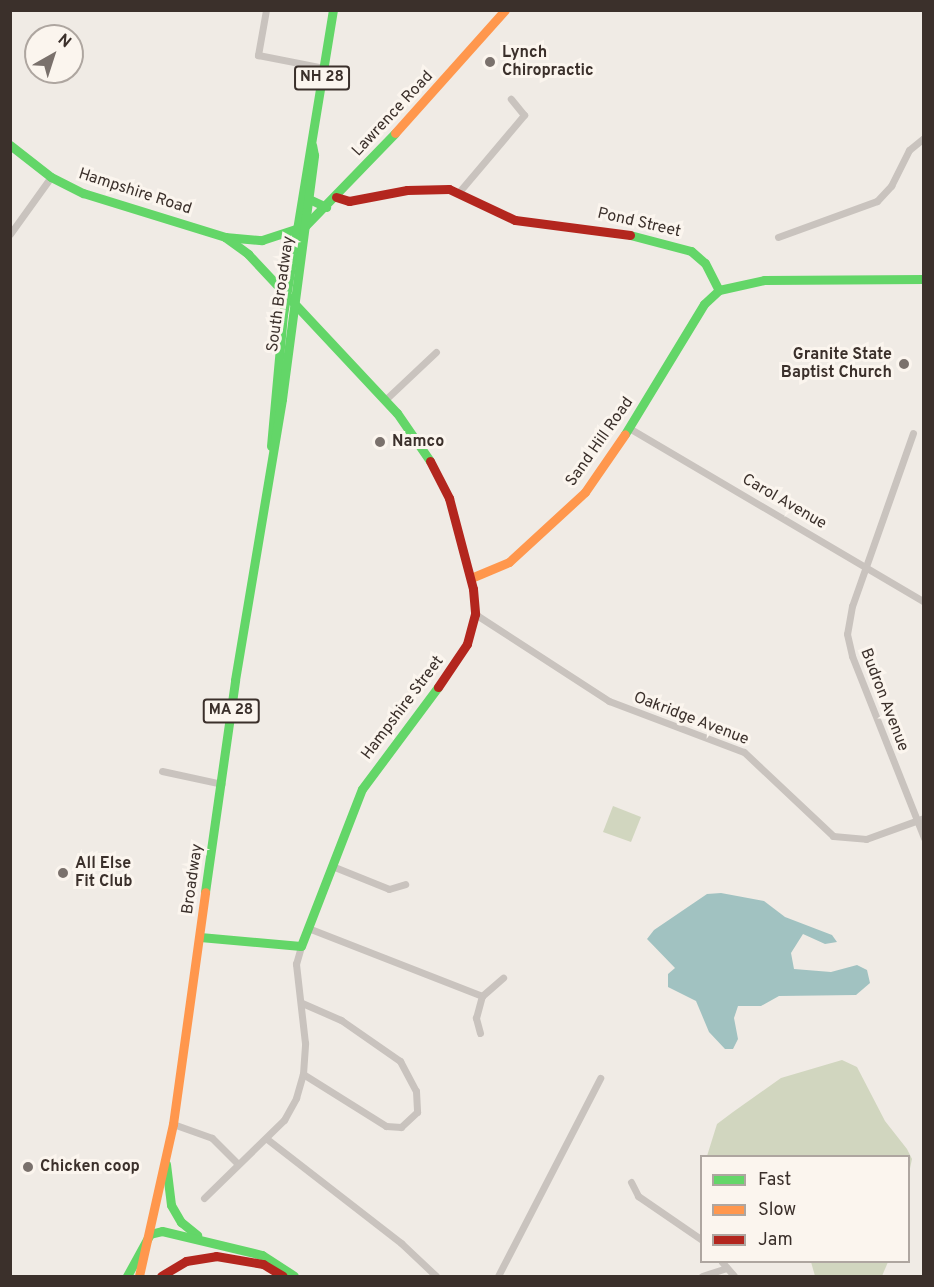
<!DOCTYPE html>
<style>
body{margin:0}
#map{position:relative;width:934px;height:1287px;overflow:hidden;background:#f0ebe5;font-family:Overpass,sans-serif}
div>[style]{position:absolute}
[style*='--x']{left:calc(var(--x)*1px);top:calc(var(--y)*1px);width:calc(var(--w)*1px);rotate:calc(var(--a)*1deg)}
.green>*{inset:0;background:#d1d6bf}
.water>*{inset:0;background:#a1c2c1}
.street>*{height:7px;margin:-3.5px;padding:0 3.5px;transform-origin:3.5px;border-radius:3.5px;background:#c9c3be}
.fast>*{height:9px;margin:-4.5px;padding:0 4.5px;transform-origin:4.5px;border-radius:4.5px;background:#63d668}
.slow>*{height:9px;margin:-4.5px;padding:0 4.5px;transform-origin:4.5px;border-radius:4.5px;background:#ff974d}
.jam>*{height:9px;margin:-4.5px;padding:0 4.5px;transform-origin:4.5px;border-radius:4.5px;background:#b3261e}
.dots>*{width:16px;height:16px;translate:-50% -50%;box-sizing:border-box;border:3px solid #fbf5ee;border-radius:50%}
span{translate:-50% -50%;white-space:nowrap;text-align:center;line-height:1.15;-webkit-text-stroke:6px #fbf5ee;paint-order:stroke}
.shield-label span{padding:2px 4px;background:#fbf5ee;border:2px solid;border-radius:4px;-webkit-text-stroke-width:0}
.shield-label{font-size:15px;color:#3b302b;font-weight:700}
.poi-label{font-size:16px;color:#3b302b;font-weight:700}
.left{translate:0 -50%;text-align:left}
.right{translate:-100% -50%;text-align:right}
.street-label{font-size:16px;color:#3b302b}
.frame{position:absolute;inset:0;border:12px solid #3b302b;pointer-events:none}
.legend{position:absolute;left:700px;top:1155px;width:210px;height:108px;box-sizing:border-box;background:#fbf5ee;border:2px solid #aea6a0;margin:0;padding:8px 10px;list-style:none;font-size:18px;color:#3b302b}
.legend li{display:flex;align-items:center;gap:12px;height:30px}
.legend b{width:30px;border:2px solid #aea6a0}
.north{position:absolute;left:24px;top:24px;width:60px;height:60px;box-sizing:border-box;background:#fbf5ee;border:2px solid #aea6a0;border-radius:50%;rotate:39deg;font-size:16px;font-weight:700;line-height:24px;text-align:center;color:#3b302b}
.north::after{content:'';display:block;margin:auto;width:21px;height:27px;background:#7a716c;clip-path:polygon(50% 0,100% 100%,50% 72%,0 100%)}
</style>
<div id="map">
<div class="green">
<i style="clip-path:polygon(613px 806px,641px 817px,631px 842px,603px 832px)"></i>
<i style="clip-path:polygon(842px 1060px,857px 1067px,885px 1121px,907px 1149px,912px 1159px,909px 1173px,908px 1156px,707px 1156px,717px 1124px,733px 1112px,781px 1078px)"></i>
<i style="clip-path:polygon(811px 1262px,888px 1262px,882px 1276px,815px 1276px)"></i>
</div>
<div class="water">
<i style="clip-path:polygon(721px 893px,764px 901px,785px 917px,832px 935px,837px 942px,825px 944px,803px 934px,791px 953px,794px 969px,831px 972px,857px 965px,867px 970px,870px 983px,856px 995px,779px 996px,761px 1006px,738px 1006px,734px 1018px,738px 1039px,733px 1049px,725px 1049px,709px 1032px,696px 1001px,668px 987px,668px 974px,675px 968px,647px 939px,654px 930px,707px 894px)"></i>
</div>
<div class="street">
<i style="--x:266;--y:10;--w:46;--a:100.1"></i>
<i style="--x:258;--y:55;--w:67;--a:11.1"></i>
<i style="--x:459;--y:192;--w:101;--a:-49.8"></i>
<i style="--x:524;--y:115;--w:21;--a:-129"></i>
<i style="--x:10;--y:234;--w:70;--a:-54.3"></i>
<i style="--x:778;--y:237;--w:105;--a:-20"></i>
<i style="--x:877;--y:201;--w:21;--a:-47"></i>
<i style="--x:891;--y:186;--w:40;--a:-63.4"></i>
<i style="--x:909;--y:150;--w:19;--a:-39"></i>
<i style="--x:385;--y:400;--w:70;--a:-43.3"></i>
<i style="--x:629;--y:428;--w:342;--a:30.5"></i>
<i style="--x:913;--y:433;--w:183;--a:109.4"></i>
<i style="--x:852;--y:606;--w:28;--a:100"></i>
<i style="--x:847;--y:634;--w:23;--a:77"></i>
<i style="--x:852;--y:656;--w:196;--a:68.4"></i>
<i style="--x:475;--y:614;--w:160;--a:33"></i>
<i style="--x:609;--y:701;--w:144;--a:20.7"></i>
<i style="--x:744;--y:752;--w:122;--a:43.3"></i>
<i style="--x:833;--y:836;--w:33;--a:5"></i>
<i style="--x:866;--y:839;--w:62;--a:-19.9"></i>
<i style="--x:162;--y:771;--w:61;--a:12.2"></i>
<i style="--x:332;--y:866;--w:61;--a:22"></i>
<i style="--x:389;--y:889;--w:17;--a:-17"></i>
<i style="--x:308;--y:928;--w:187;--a:21.3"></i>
<i style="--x:302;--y:1003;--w:43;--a:23.6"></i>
<i style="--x:341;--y:1020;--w:72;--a:34.8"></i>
<i style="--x:400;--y:1061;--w:34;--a:62"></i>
<i style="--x:416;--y:1091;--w:21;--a:87"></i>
<i style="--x:417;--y:1112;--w:22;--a:137"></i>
<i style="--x:401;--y:1127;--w:15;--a:-176"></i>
<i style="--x:386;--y:1126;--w:98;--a:-147.9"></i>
<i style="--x:480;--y:1033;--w:16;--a:-105"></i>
<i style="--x:476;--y:1018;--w:23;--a:-75"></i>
<i style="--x:482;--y:996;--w:28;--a:-41"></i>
<i style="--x:173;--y:1124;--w:41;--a:19.7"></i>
<i style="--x:212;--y:1138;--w:35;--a:45"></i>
<i style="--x:267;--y:1139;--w:170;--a:37.8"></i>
<i style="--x:401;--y:1243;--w:48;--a:43.3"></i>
<i style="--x:631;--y:1182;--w:16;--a:63"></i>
<i style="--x:638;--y:1196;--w:78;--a:34.5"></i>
<i style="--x:204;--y:1198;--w:112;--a:-44.3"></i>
<i style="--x:284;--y:1120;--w:25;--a:-61"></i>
<i style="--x:296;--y:1098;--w:25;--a:-74"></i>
<i style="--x:303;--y:1074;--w:31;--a:-86"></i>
<i style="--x:305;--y:1043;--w:80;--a:-96.5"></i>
<i style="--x:296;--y:964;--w:19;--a:-74"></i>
<i style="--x:722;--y:1262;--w:18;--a:49"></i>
<i style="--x:498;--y:1276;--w:223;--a:-62.7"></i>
<i style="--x:702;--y:1276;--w:26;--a:-18"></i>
</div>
<div class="fast">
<i style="--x:10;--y:145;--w:52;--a:38"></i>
<i style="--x:51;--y:177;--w:36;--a:27"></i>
<i style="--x:83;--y:193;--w:149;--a:17.2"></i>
<i style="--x:225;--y:237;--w:37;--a:5"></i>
<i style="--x:262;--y:240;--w:45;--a:-18"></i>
<i style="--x:305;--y:226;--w:129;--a:-45.9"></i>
<i style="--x:309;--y:199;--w:19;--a:25"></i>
<i style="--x:630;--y:235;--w:63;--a:14.7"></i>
<i style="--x:691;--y:251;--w:18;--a:41"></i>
<i style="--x:705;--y:263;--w:30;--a:63"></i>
<i style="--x:225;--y:237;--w:29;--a:36"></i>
<i style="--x:248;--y:254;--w:218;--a:46.9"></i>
<i style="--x:397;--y:413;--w:58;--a:55.5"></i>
<i style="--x:625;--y:434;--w:152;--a:-58.7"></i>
<i style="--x:704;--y:304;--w:21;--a:-43"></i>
<i style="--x:719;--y:290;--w:46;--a:-12.5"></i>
<i style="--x:764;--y:280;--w:160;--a:-0.4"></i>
<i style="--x:271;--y:446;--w:132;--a:-84.8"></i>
<i style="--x:283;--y:315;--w:309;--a:-80.7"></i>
<i style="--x:205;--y:892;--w:214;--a:-81.9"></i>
<i style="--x:235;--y:680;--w:285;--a:-80.5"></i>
<i style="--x:282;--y:399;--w:246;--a:-82.5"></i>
<i style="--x:314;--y:155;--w:10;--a:-101"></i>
<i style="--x:200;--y:937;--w:101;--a:5.1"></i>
<i style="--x:301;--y:946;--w:168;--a:-68.8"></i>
<i style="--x:362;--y:789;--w:127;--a:-53.3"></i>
<i style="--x:166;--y:1164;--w:41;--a:83"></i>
<i style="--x:171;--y:1205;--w:20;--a:60"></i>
<i style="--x:181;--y:1222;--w:21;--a:39"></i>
<i style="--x:127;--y:1276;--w:48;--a:-61.3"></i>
<i style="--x:150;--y:1234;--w:12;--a:-14"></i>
<i style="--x:162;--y:1231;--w:103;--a:13.5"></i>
<i style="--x:262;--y:1255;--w:38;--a:33"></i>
</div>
<div class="slow">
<i style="--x:395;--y:133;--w:165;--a:-48.2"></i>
<i style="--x:471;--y:578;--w:41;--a:-22.8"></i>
<i style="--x:509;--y:562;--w:103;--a:-42.6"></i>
<i style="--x:585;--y:492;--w:70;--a:-55.4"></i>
<i style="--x:139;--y:1276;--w:156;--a:-77.4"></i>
<i style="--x:173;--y:1124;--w:234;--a:-82.1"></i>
</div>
<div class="jam">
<i style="--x:336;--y:197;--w:14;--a:17"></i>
<i style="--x:349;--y:201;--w:59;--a:-10.7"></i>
<i style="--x:407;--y:190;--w:42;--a:-1.4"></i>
<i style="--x:449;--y:189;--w:73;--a:25.2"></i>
<i style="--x:515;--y:220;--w:116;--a:7.4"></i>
<i style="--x:430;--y:461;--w:42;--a:62.8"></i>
<i style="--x:449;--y:498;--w:94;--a:75.2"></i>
<i style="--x:473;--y:589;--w:25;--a:85"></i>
<i style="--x:475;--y:614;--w:31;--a:105"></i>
<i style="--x:467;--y:644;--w:52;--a:124"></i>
<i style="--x:161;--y:1276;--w:29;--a:-31"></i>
<i style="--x:186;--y:1261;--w:30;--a:-9"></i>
<i style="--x:216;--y:1256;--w:48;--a:9.7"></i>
<i style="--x:263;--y:1264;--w:23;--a:31"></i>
</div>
<div class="dots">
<i style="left:490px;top:62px;background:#7a716c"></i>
<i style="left:904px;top:364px;background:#7a716c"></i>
<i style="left:380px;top:442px;background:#7a716c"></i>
<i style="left:63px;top:873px;background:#7a716c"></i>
<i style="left:28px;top:1167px;background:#7a716c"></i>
</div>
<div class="shield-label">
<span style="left:322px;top:78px">NH 28</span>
<span style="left:231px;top:711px">MA 28</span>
</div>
<div class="poi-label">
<span class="left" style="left:502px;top:62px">Lynch<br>Chiropractic</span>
<span class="right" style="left:892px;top:364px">Granite State<br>Baptist Church</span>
<span class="left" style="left:392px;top:442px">Namco</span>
<span class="left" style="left:75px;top:873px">All Else<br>Fit Club</span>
<span class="left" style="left:40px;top:1167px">Chicken coop</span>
</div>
<div class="street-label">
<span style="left:393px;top:114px;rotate:-47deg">Lawrence Road</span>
<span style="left:135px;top:192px;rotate:18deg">Hampshire Road</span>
<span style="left:639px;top:223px;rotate:13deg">Pond Street</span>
<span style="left:281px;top:294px;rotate:-82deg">South Broadway</span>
<span style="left:600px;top:442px;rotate:-55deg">Sand Hill Road</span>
<span style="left:784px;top:502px;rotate:30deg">Carol Avenue</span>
<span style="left:884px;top:700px;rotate:69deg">Budron Avenue</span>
<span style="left:403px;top:708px;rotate:-53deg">Hampshire Street</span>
<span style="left:691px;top:719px;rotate:21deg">Oakridge Avenue</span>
<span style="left:193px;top:879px;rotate:-82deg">Broadway</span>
</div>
<div class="frame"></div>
<ul class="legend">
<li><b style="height:8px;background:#63d668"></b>Fast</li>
<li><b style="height:8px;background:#ff974d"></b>Slow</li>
<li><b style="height:8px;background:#b3261e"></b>Jam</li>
</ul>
<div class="north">N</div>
</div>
